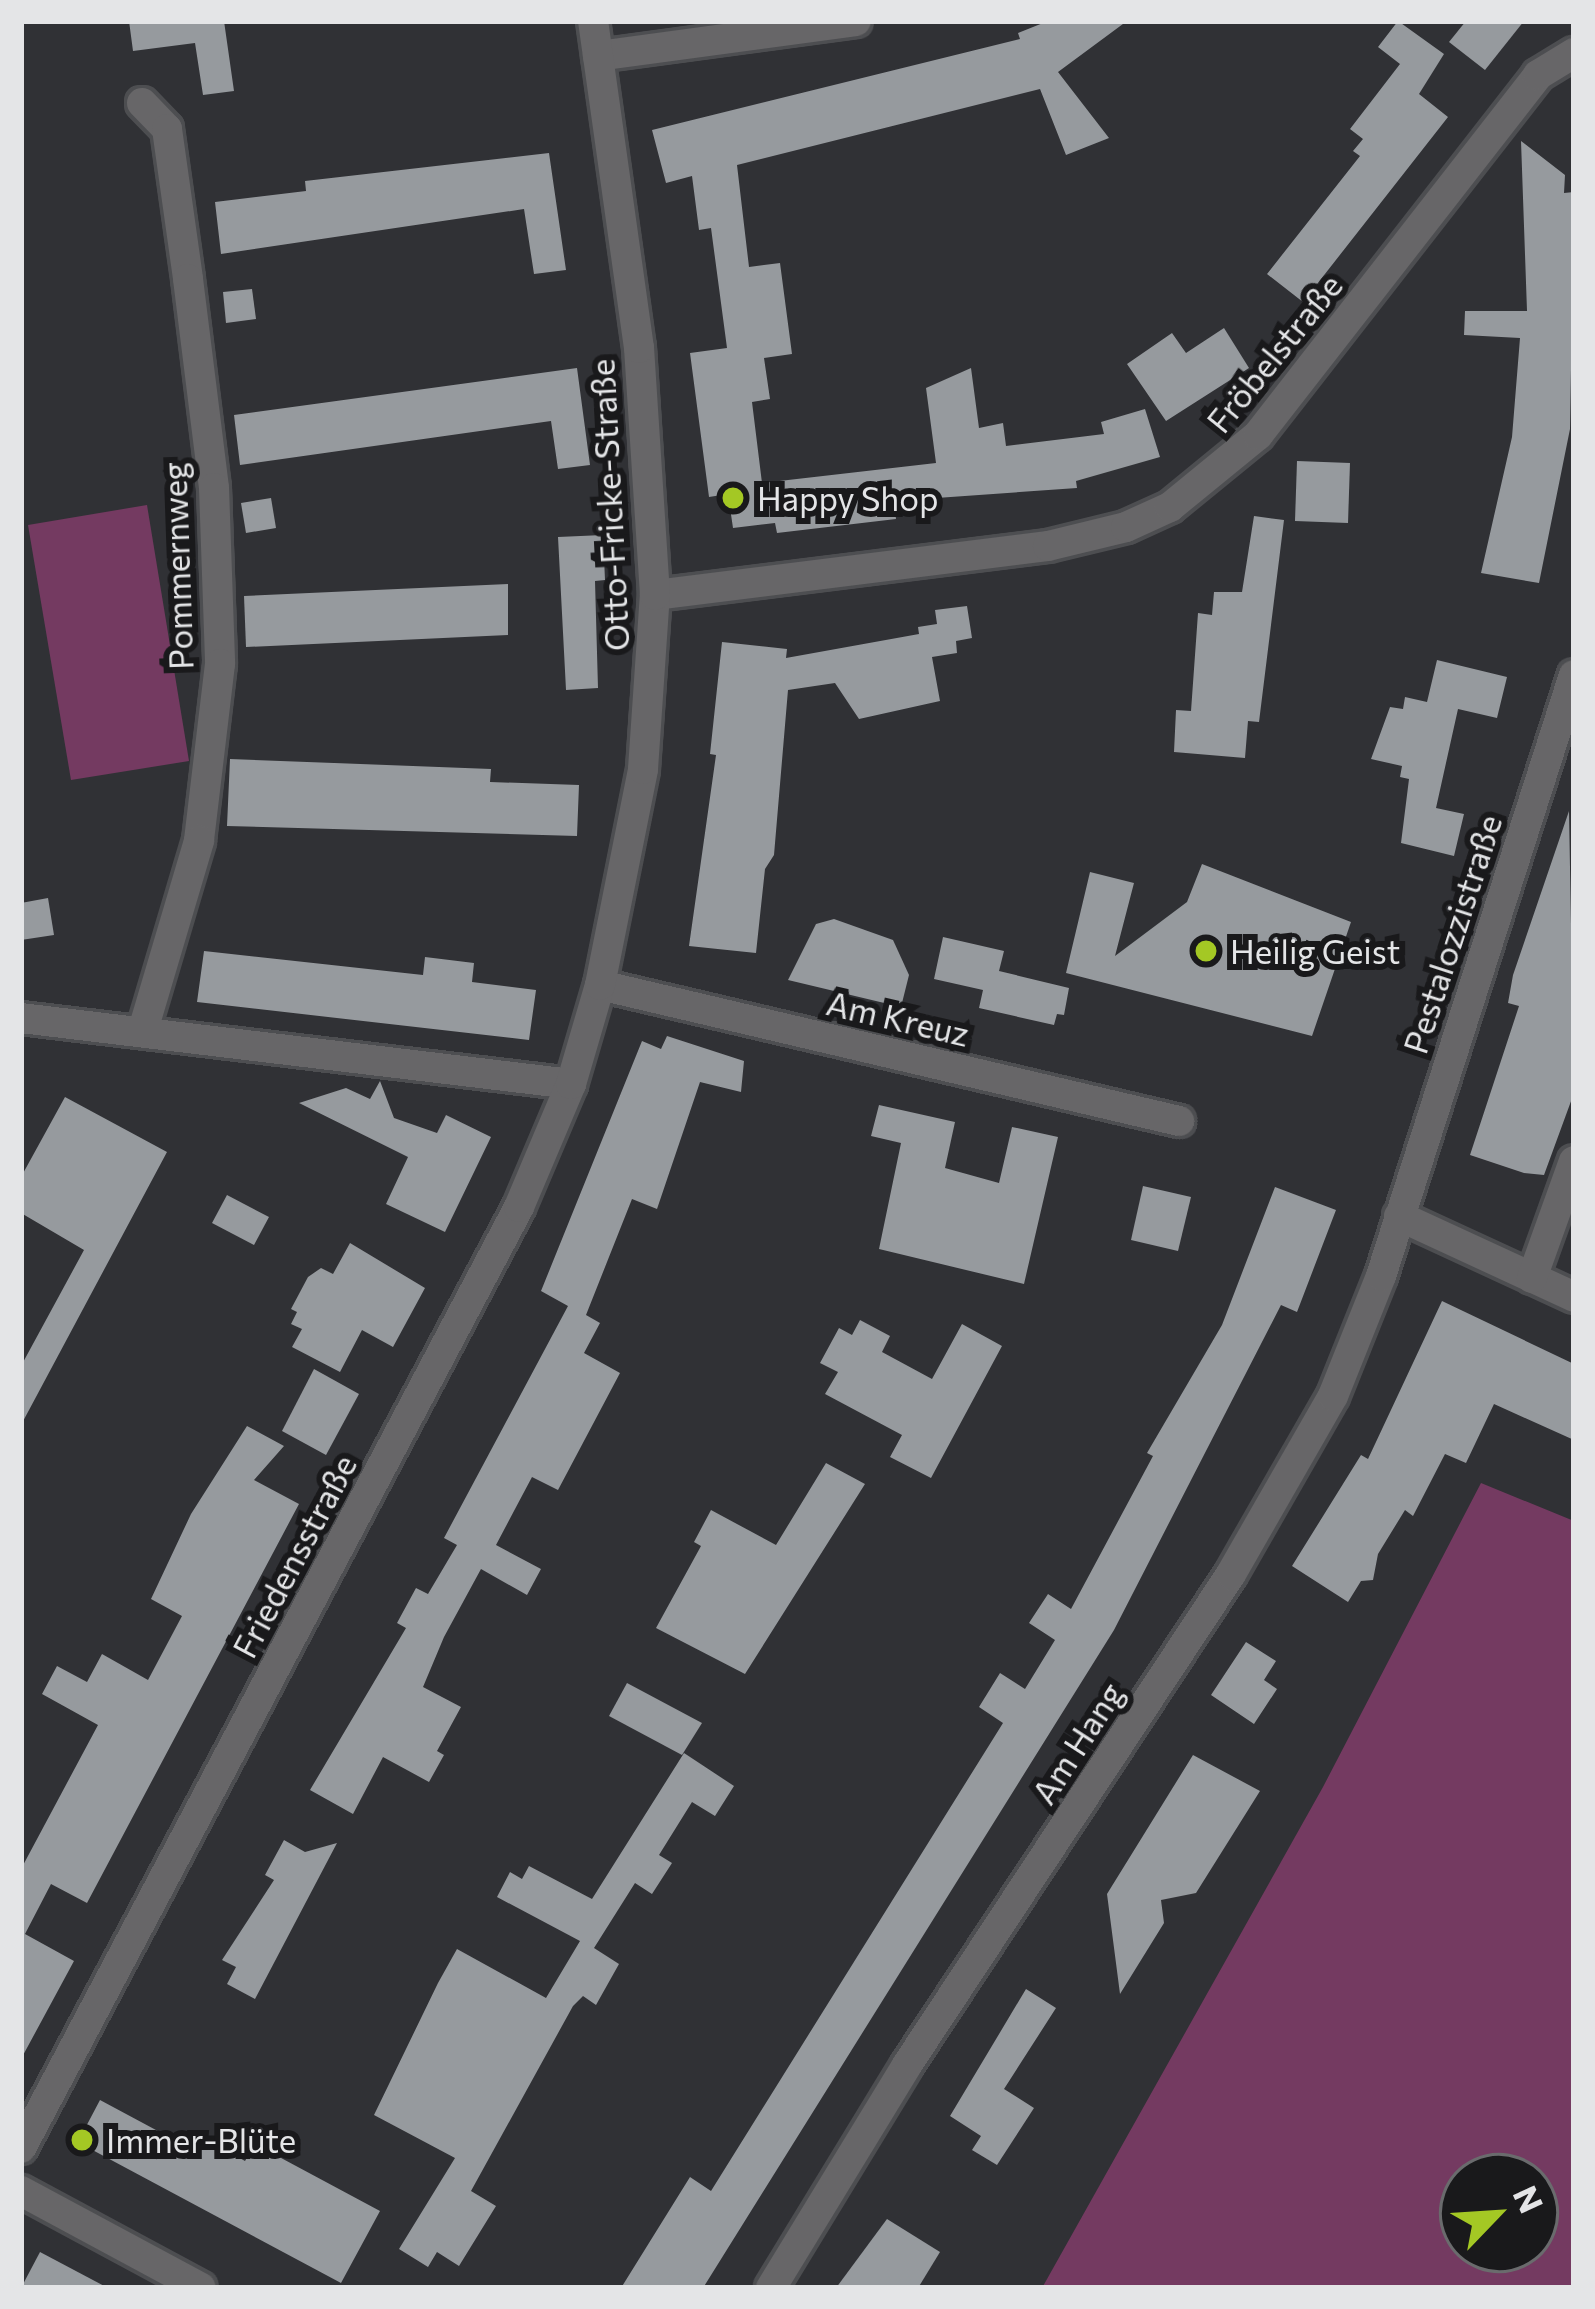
<!DOCTYPE html>
<meta charset="utf-8">
<style>
body{margin:0}
#map{position:relative;width:1595px;height:2309px;overflow:hidden;background:#303135;font-family:Commissioner,sans-serif}
div>[style]{position:absolute}
[style*='--x']{left:calc(var(--x)*1px);top:calc(var(--y)*1px);width:calc(var(--w)*1px);rotate:calc(var(--a)*1deg)}
.green>*{inset:0;background:#743a61}
.building>*{inset:0;background:#969a9e}
.roads{filter:drop-shadow(3px 0 #4d4e51) drop-shadow(-3px 0 #4d4e51) drop-shadow(0 3px #4d4e51) drop-shadow(0 -3px #4d4e51)}
.minor>*{height:30px;margin:-15px;padding:0 15px;transform-origin:15px;border-radius:15px;background:#676668}
.dots>*{width:33px;height:33px;translate:-50% -50%;box-sizing:border-box;border:6px solid #19191b;border-radius:50%}
span{translate:-50% -50%;white-space:nowrap;text-align:center;line-height:1.15;-webkit-text-stroke:12px #19191b;paint-order:stroke}
.street-label{font-size:33px;color:#e4e5e7}
.poi-label{font-size:33px;color:#e4e5e7}
.left{translate:0 -50%;text-align:left}
.frame{position:absolute;inset:0;border:24px solid #e4e5e7;pointer-events:none}
.north{position:absolute;left:1439px;top:2153px;width:120px;height:120px;box-sizing:border-box;background:#19191b;border:3px solid #6a6b6d;border-radius:50%;rotate:65deg;font-size:33px;font-weight:700;line-height:48px;text-align:center;color:#e4e5e7}
.north::after{content:'';display:block;margin:auto;width:42px;height:54px;background:#a4c824;clip-path:polygon(50% 0,100% 100%,50% 72%,0 100%)}
</style>
<div id="map">
<div class="green">
<i style="clip-path:polygon(147px 505px,189px 761px,71px 780px,28px 525px)"></i>
<i style="clip-path:polygon(evenodd,1481px 1483px,1574px 1521px,1574px 2288px,1042px 2288px,1323px 1787px,1481px 1483px,1463px 2177px,1535px 2177px,1535px 2249px,1463px 2249px,1463px 2177px)"></i>
</div>
<div class="building">
<i style="clip-path:polygon(129px 21px,224px 21px,234px 91px,203px 95px,195px 43px,133px 51px)"></i>
<i style="clip-path:polygon(1048px 21px,1127px 21px,1058px 72px,1109px 138px,1066px 155px,1040px 89px,737px 165px,749px 267px,780px 263px,792px 354px,764px 358px,770px 399px,752px 402px,762px 483px,936px 463px,926px 388px,971px 368px,979px 428px,1003px 423px,1006px 446px,1104px 434px,1101px 422px,1145px 409px,1160px 457px,1076px 481px,1077px 488px,894px 501px,896px 519px,777px 533px,775px 523px,733px 528px,728px 494px,709px 497px,690px 353px,727px 348px,711px 228px,699px 230px,692px 176px,666px 183px,652px 130px,1020px 39px,1018px 33px)"></i>
<i style="clip-path:polygon(1398px 21px,1444px 54px,1419px 94px,1448px 117px,1303px 302px,1267px 274px,1360px 156px,1353px 151px,1363px 139px,1350px 129px,1400px 64px,1378px 47px)"></i>
<i style="clip-path:polygon(1466px 21px,1524px 21px,1485px 70px,1449px 42px)"></i>
<i style="clip-path:polygon(1521px 141px,1565px 175px,1564px 193px,1574px 192px,1570px 429px,1539px 583px,1481px 573px,1512px 437px,1520px 338px,1464px 335px,1465px 311px,1527px 311px)"></i>
<i style="clip-path:polygon(549px 153px,566px 270px,534px 274px,524px 209px,221px 254px,215px 202px,306px 191px,305px 181px)"></i>
<i style="clip-path:polygon(252px 289px,256px 319px,226px 323px,223px 292px)"></i>
<i style="clip-path:polygon(1224px 328px,1249px 368px,1166px 421px,1127px 364px,1172px 333px,1186px 353px)"></i>
<i style="clip-path:polygon(577px 368px,590px 465px,558px 469px,551px 421px,240px 465px,234px 415px)"></i>
<i style="clip-path:polygon(1297px 461px,1350px 463px,1348px 523px,1295px 521px)"></i>
<i style="clip-path:polygon(271px 498px,276px 528px,246px 533px,241px 503px)"></i>
<i style="clip-path:polygon(1254px 516px,1284px 520px,1259px 722px,1248px 721px,1245px 758px,1174px 752px,1176px 710px,1191px 711px,1198px 613px,1212px 615px,1214px 592px,1242px 592px)"></i>
<i style="clip-path:polygon(603px 535px,605px 580px,595px 581px,598px 688px,566px 690px,558px 537px)"></i>
<i style="clip-path:polygon(508px 584px,508px 635px,246px 647px,244px 596px)"></i>
<i style="clip-path:polygon(967px 606px,972px 638px,956px 641px,957px 653px,932px 657px,940px 701px,859px 719px,835px 683px,788px 690px,774px 855px,765px 869px,756px 953px,689px 946px,716px 755px,710px 754px,722px 642px,787px 649px,786px 658px,919px 634px,918px 627px,937px 624px,935px 610px)"></i>
<i style="clip-path:polygon(1437px 660px,1507px 677px,1497px 718px,1458px 709px,1436px 808px,1464px 814px,1454px 856px,1401px 843px,1409px 779px,1400px 777px,1402px 766px,1371px 759px,1390px 707px,1403px 709px,1405px 697px,1427px 702px)"></i>
<i style="clip-path:polygon(230px 759px,491px 769px,490px 782px,579px 785px,577px 836px,227px 826px)"></i>
<i style="clip-path:polygon(1569px 811px,1574px 1093px,1544px 1175px,1524px 1173px,1470px 1155px,1519px 1006px,1508px 1003px,1513px 975px)"></i>
<i style="clip-path:polygon(1202px 864px,1351px 922px,1312px 1036px,1066px 973px,1090px 872px,1134px 883px,1115px 956px,1187px 902px)"></i>
<i style="clip-path:polygon(48px 898px,54px 935px,21px 940px,21px 903px)"></i>
<i style="clip-path:polygon(834px 919px,893px 940px,909px 975px,901px 1007px,788px 980px,816px 924px)"></i>
<i style="clip-path:polygon(943px 937px,1004px 951px,999px 971px,1069px 988px,1064px 1015px,1057px 1014px,1054px 1025px,979px 1008px,983px 990px,934px 979px)"></i>
<i style="clip-path:polygon(204px 951px,423px 975px,425px 957px,474px 963px,472px 982px,536px 990px,529px 1040px,197px 1002px)"></i>
<i style="clip-path:polygon(667px 1036px,744px 1061px,741px 1092px,700px 1082px,657px 1209px,632px 1199px,586px 1315px,600px 1323px,584px 1353px,620px 1373px,558px 1490px,532px 1477px,496px 1545px,541px 1569px,527px 1595px,481px 1569px,444px 1637px,423px 1687px,461px 1707px,437px 1751px,444px 1755px,429px 1782px,383px 1757px,353px 1814px,310px 1790px,406px 1628px,397px 1623px,416px 1588px,428px 1594px,457px 1545px,444px 1538px,568px 1306px,541px 1291px,642px 1041px,661px 1049px)"></i>
<i style="clip-path:polygon(380px 1081px,394px 1118px,437px 1133px,446px 1115px,491px 1137px,445px 1232px,386px 1204px,408px 1157px,299px 1103px,346px 1088px,370px 1099px)"></i>
<i style="clip-path:polygon(65px 1097px,167px 1152px,21px 1425px,21px 1366px,84px 1250px,21px 1213px,21px 1177px)"></i>
<i style="clip-path:polygon(879px 1105px,955px 1122px,945px 1168px,999px 1183px,1012px 1127px,1058px 1137px,1024px 1284px,879px 1249px,901px 1143px,871px 1136px)"></i>
<i style="clip-path:polygon(1143px 1186px,1191px 1197px,1178px 1251px,1131px 1240px)"></i>
<i style="clip-path:polygon(1275px 1187px,1336px 1210px,1297px 1312px,1281px 1305px,1114px 1630px,703px 2288px,621px 2288px,690px 2177px,711px 2191px,1003px 1723px,979px 1707px,1000px 1673px,1025px 1689px,1055px 1640px,1029px 1623px,1048px 1594px,1071px 1609px,1153px 1456px,1147px 1453px,1222px 1325px)"></i>
<i style="clip-path:polygon(227px 1195px,269px 1217px,254px 1245px,212px 1223px)"></i>
<i style="clip-path:polygon(350px 1243px,425px 1288px,393px 1347px,362px 1330px,340px 1372px,292px 1347px,302px 1329px,291px 1324px,297px 1312px,291px 1309px,308px 1277px,321px 1268px,333px 1274px)"></i>
<i style="clip-path:polygon(1442px 1301px,1574px 1364px,1574px 1440px,1494px 1404px,1466px 1463px,1445px 1454px,1413px 1516px,1405px 1510px,1378px 1554px,1373px 1580px,1361px 1581px,1348px 1602px,1292px 1566px,1361px 1455px,1368px 1459px)"></i>
<i style="clip-path:polygon(860px 1320px,890px 1336px,882px 1352px,932px 1379px,962px 1324px,1002px 1346px,931px 1478px,890px 1457px,902px 1435px,825px 1394px,838px 1372px,820px 1363px,839px 1328px,852px 1335px)"></i>
<i style="clip-path:polygon(314px 1369px,359px 1394px,326px 1455px,282px 1431px)"></i>
<i style="clip-path:polygon(247px 1426px,284px 1446px,254px 1480px,299px 1504px,87px 1903px,51px 1884px,25px 1934px,74px 1961px,21px 2059px,21px 1869px,98px 1725px,42px 1694px,57px 1666px,87px 1682px,102px 1654px,148px 1680px,182px 1616px,151px 1599px,191px 1514px)"></i>
<i style="clip-path:polygon(826px 1463px,865px 1484px,745px 1674px,656px 1628px,701px 1546px,694px 1542px,711px 1510px,776px 1545px)"></i>
<i style="clip-path:polygon(1246px 1642px,1276px 1661px,1264px 1680px,1277px 1689px,1254px 1724px,1211px 1695px)"></i>
<i style="clip-path:polygon(627px 1683px,702px 1723px,682px 1755px,609px 1716px)"></i>
<i style="clip-path:polygon(684px 1753px,734px 1786px,715px 1816px,692px 1802px,659px 1855px,672px 1863px,652px 1894px,635px 1883px,594px 1948px,619px 1964px,596px 2005px,583px 1996px,573px 2006px,471px 2191px,496px 2206px,459px 2266px,437px 2252px,428px 2267px,399px 2249px,455px 2158px,374px 2115px,438px 1983px,457px 1949px,546px 1998px,580px 1941px,497px 1897px,510px 1872px,522px 1879px,529px 1866px,592px 1899px)"></i>
<i style="clip-path:polygon(1193px 1755px,1260px 1791px,1196px 1893px,1161px 1900px,1164px 1923px,1120px 1994px,1107px 1894px)"></i>
<i style="clip-path:polygon(284px 1840px,305px 1852px,337px 1843px,255px 1999px,227px 1984px,236px 1967px,222px 1960px,274px 1880px,265px 1875px)"></i>
<i style="clip-path:polygon(1026px 1989px,1056px 2008px,1004px 2089px,1034px 2108px,997px 2165px,972px 2150px,981px 2136px,950px 2116px)"></i>
<i style="clip-path:polygon(100px 2100px,197px 2152px,204px 2138px,245px 2161px,255px 2144px,380px 2211px,341px 2283px,85px 2146px,81px 2136px)"></i>
<i style="clip-path:polygon(887px 2219px,940px 2252px,918px 2288px,836px 2288px)"></i>
<i style="clip-path:polygon(40px 2252px,108px 2288px,21px 2288px)"></i>
</div>
<div class="roads">
<div class="minor">
<i style="--x:598;--y:56;--w:260;--a:-7.7"></i>
<i style="--x:142;--y:103;--w:36;--a:46"></i>
<i style="--x:167;--y:129;--w:151;--a:82"></i>
<i style="--x:188;--y:279;--w:211;--a:82.9"></i>
<i style="--x:214;--y:488;--w:176;--a:88"></i>
<i style="--x:220;--y:664;--w:178;--a:96.8"></i>
<i style="--x:199;--y:841;--w:197;--a:106.5"></i>
<i style="--x:655;--y:595;--w:396;--a:-7.1"></i>
<i style="--x:1048;--y:546;--w:80;--a:-13.7"></i>
<i style="--x:1126;--y:527;--w:48;--a:-24.4"></i>
<i style="--x:1170;--y:507;--w:114;--a:-39.3"></i>
<i style="--x:1258;--y:435;--w:456;--a:-52.1"></i>
<i style="--x:1538;--y:75;--w:42;--a:-31.4"></i>
<i style="--x:600;--y:985;--w:595;--a:13.22"></i>
<i style="--x:21;--y:1018;--w:554;--a:6.84"></i>
<i style="--x:1399;--y:1216;--w:193;--a:24.8"></i>
<i style="--x:1532;--y:1278;--w:124;--a:-70.3"></i>
<i style="--x:21;--y:2148;--w:1065;--a:-62.11"></i>
<i style="--x:519;--y:1207;--w:134;--a:-67.1"></i>
<i style="--x:571;--y:1084;--w:103;--a:-73.7"></i>
<i style="--x:600;--y:985;--w:220;--a:-78.7"></i>
<i style="--x:643;--y:769;--w:174;--a:-86.1"></i>
<i style="--x:655;--y:595;--w:248;--a:-93.7"></i>
<i style="--x:639;--y:348;--w:330;--a:-98"></i>
<i style="--x:21;--y:2191;--w:204;--a:28.3"></i>
<i style="--x:771;--y:2288;--w:261;--a:-58.6"></i>
<i style="--x:907;--y:2065;--w:588;--a:-56.58"></i>
<i style="--x:1231;--y:1574;--w:205;--a:-60.2"></i>
<i style="--x:1333;--y:1396;--w:129;--a:-68.2"></i>
<i style="--x:1381;--y:1276;--w:631;--a:-72.2"></i>
</div>
</div>
<div class="dots">
<i style="left:733px;top:498px;background:#a4c824"></i>
<i style="left:1206px;top:951px;background:#a4c824"></i>
<i style="left:82px;top:2140px;background:#a4c824"></i>
</div>
<div class="street-label">
<span style="left:1274px;top:353px;rotate:-51deg">Fröbelstraße</span>
<span style="left:609px;top:505px;rotate:-93deg">Otto-Fricke-Straße</span>
<span style="left:177px;top:566px;rotate:-92deg">Pommernweg</span>
<span style="left:1452px;top:934px;rotate:-72deg">Pestalozzistraße</span>
<span style="left:898px;top:1018px;rotate:13deg">Am Kreuz</span>
<span style="left:294px;top:1556px;rotate:-62deg">Friedensstraße</span>
<span style="left:1077px;top:1743px;rotate:-57deg">Am Hang</span>
</div>
<div class="poi-label">
<span class="left" style="left:757px;top:498px">Happy Shop</span>
<span class="left" style="left:1230px;top:951px">Heilig Geist</span>
<span class="left" style="left:106px;top:2140px">Immer-Blüte</span>
</div>
<div class="frame"></div>
<div class="north">N</div>
</div>
